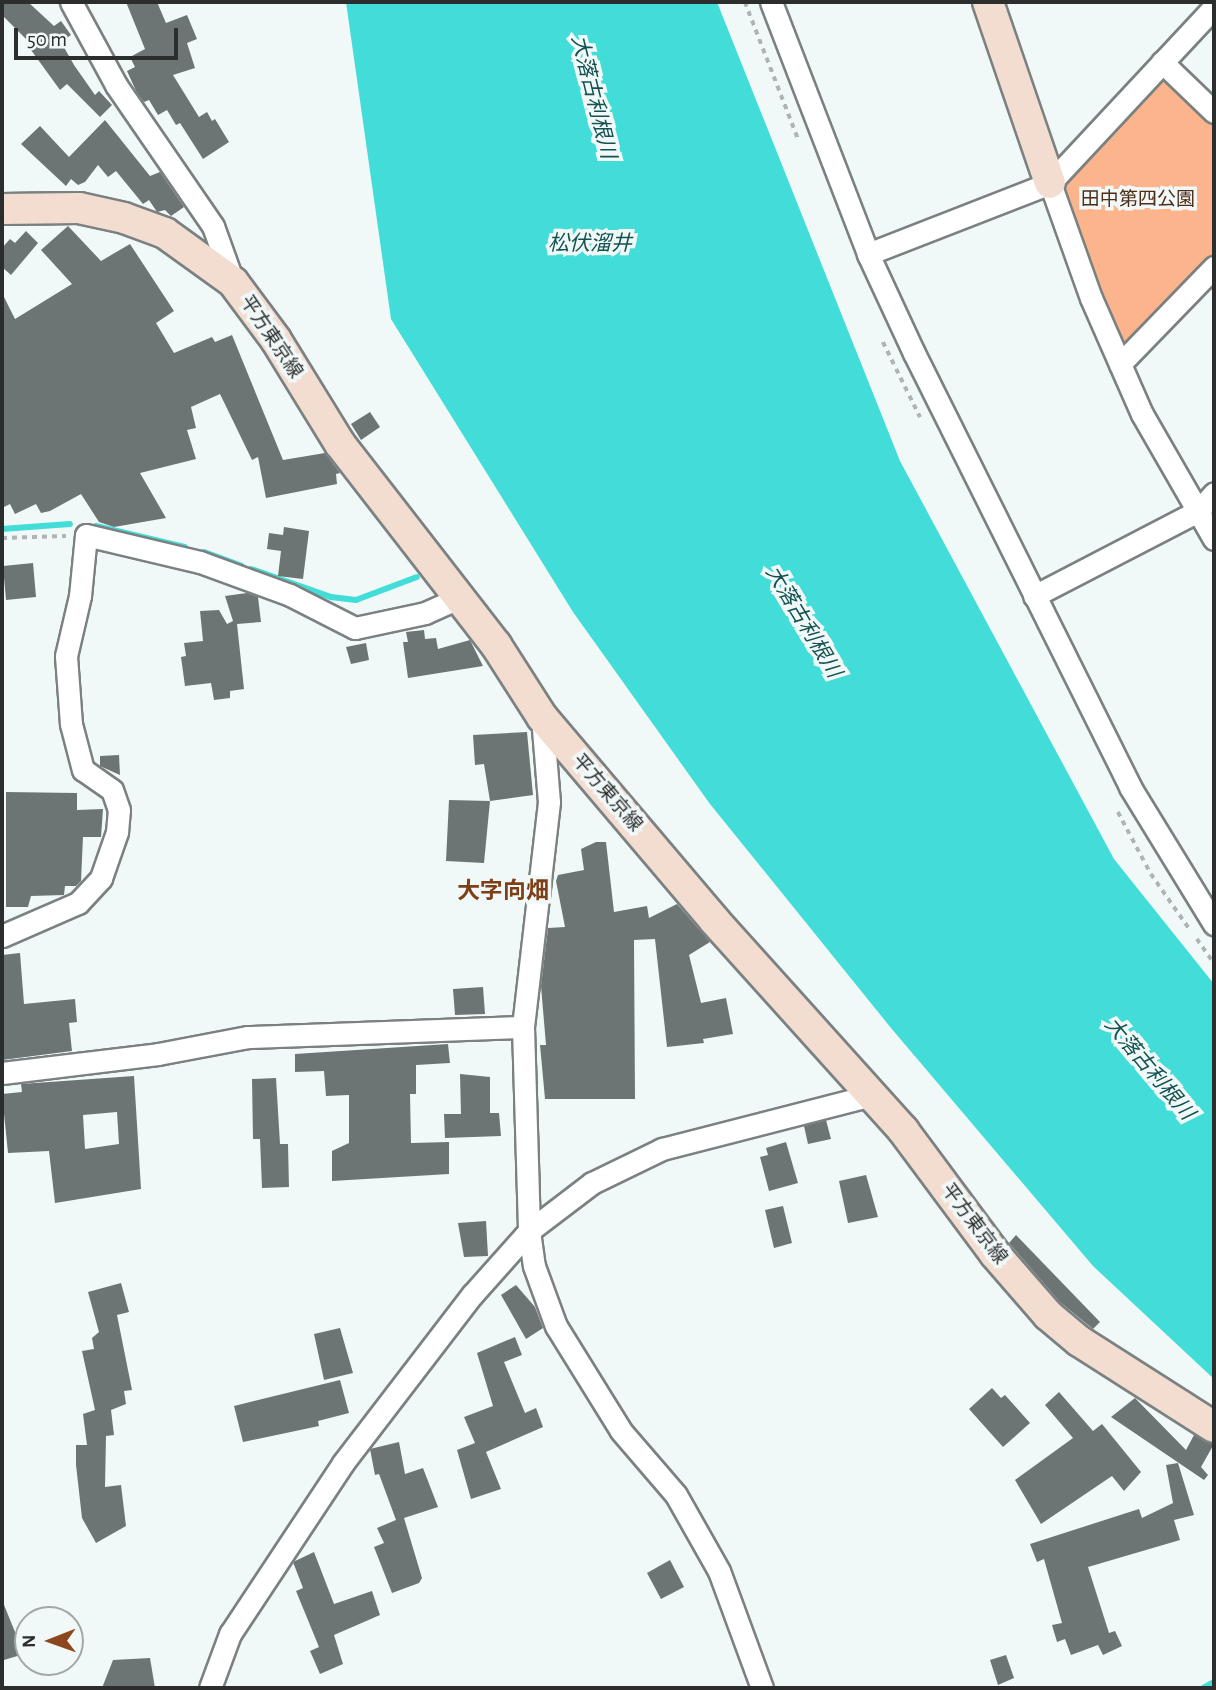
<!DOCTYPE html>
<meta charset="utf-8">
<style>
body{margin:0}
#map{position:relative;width:1216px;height:1690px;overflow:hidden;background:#f1f8f8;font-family:"Alegreya Sans","Noto Sans JP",sans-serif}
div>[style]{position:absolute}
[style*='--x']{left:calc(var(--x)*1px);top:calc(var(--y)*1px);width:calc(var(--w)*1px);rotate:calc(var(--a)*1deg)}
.green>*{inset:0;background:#fbb48c}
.water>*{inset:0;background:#42ddd8}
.stream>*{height:6px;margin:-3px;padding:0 3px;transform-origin:3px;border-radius:3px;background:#42ddd8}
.building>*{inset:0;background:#6d7474}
.path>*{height:3.5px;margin-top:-1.75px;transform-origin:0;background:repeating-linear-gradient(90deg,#aeb4b3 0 5px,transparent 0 10px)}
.roads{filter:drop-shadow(2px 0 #7b8181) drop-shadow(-2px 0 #7b8181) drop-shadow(0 2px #7b8181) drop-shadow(0 -2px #7b8181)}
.street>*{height:21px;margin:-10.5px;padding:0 10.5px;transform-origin:10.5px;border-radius:10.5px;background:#fff}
.secondary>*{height:30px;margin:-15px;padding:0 15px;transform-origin:15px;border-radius:15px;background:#f3ddd1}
span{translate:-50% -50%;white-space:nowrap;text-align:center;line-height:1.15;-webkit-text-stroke:7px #f1f8f8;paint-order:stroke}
.park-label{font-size:19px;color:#502c17}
.street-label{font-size:19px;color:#2b2e2d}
.water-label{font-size:21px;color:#125250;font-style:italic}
.quarter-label{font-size:23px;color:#7d3f17;font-weight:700}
.frame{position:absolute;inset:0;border:4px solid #2b2e2d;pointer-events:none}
.north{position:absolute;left:14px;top:1606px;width:70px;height:70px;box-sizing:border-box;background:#f1f8f8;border:2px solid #a2a7a7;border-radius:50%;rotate:269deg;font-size:19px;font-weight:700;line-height:28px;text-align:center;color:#2b2e2d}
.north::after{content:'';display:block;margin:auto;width:24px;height:32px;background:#8c481c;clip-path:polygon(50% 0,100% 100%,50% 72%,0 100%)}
.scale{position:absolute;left:14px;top:28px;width:164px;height:32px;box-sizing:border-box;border:4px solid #2b2e2d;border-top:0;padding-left:9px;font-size:21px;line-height:24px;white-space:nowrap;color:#2b2e2d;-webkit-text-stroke:5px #f1f8f8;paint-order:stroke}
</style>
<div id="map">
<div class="green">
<i style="clip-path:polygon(1162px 62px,1214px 112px,1214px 267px,1120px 364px,1050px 183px)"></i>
</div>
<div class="water">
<i style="clip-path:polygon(346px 2px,717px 2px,900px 461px,1114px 859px,1214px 984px,1214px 1379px,1093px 1266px,891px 1028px,710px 804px,573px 612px,391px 319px)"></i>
</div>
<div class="stream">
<i style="--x:96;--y:526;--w:91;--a:13.3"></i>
<i style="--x:2;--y:529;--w:68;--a:-4.2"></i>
<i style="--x:204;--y:552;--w:40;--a:20.2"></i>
<i style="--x:251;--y:569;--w:85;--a:19.3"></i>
<i style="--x:331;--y:597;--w:25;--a:7"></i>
<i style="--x:356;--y:600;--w:65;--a:-20.7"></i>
<i style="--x:1203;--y:1688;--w:13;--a:-29"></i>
</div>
<div class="building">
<i style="clip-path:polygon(2px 2px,28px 2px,54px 26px,61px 21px,71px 35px,61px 42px,74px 65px,95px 95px,99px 91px,112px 105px,100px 117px,67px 84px,60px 90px,31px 50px,35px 48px,2px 15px)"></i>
<i style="clip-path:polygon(126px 2px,157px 2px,166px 23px,187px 15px,197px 39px,187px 43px,195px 68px,173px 75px,199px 117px,207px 112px,212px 121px,215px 119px,229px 142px,203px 159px,180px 123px,176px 125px,167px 110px,158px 115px,149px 100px,144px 102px,137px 93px,127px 71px,135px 67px,130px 57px,145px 49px)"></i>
<i style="clip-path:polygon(105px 120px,150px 176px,160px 172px,184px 207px,171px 216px,165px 210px,157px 212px,149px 200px,143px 204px,116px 171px,108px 177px,98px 165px,85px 182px,78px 185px,71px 179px,66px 186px,21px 144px,40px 126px,69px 157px)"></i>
<i style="clip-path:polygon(68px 226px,101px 261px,130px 244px,174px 311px,156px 323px,174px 353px,212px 337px,215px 342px,232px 335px,283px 460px,325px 453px,340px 473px,336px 474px,337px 484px,266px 498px,258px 457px,252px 460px,220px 394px,191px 407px,196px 428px,187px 430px,196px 459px,140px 473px,166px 518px,114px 527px,99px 522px,81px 494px,50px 511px,41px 513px,36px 504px,15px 514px,10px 504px,2px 508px,2px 293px,15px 319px,72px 284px,41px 250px)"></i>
<i style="clip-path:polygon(26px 231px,38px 243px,11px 275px,2px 267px,2px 248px,10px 239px,15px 243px)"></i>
<i style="clip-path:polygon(370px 412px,380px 427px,361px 440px,351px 424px)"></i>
<i style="clip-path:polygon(284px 527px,309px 531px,303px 579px,278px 576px,281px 551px,267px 549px,269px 533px,283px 535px)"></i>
<i style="clip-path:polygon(33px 563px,36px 597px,6px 600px,3px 566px)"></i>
<i style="clip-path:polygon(247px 593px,258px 597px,261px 622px,237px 624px,244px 689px,230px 691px,230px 698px,214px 700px,211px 683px,185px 686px,181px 657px,186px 656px,184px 643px,203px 641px,200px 611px,219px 610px,227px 624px,233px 621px,225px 596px)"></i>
<i style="clip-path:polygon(424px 630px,425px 639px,436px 638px,438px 649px,470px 640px,483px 666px,408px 678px,403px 642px,408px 642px,406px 632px)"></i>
<i style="clip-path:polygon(366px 643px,369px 660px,351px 664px,346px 647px)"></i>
<i style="clip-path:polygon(527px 732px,533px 795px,490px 801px,484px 764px,475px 765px,473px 735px)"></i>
<i style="clip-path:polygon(119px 755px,120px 775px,100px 766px,100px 756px)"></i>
<i style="clip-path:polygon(6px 792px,77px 793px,77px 810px,103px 809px,101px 837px,83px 837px,81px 881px,76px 886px,65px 886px,64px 895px,31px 896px,28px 907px,6px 907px)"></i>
<i style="clip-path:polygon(449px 800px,490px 801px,484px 863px,446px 861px)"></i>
<i style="clip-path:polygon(596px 842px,606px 842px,614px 912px,647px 906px,649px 918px,677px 904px,710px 942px,689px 955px,701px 1003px,726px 998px,733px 1034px,703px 1039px,704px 1043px,667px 1047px,655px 939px,634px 940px,635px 1099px,545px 1099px,540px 1045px,546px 1045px,541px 986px,548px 928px,565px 927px,556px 881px,558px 875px,584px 870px,581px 849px)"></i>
<i style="clip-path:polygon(20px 953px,24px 1004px,75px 999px,77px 1022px,69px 1023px,72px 1051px,2px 1060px,2px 955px)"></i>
<i style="clip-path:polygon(483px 987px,485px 1014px,455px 1015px,453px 989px)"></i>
<i style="clip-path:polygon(448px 1044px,450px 1063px,416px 1065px,416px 1094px,410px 1094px,411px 1143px,449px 1142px,449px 1174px,332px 1181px,332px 1151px,349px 1143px,349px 1095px,326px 1096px,324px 1071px,295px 1072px,295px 1054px)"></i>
<i style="clip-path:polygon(460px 1074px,490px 1077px,490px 1113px,499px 1113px,501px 1136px,445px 1138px,444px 1114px,461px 1114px)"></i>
<i style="clip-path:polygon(evenodd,134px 1076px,141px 1189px,55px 1203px,49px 1151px,8px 1153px,2px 1094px,22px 1092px,21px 1084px,134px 1076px,117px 1112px,119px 1144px,85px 1149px,83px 1115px,117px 1112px)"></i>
<i style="clip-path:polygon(276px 1078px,280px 1144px,288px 1144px,289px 1187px,262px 1188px,260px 1139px,253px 1139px,252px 1079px)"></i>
<i style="clip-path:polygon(826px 1120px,831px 1139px,808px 1144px,804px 1126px)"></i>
<i style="clip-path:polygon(786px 1142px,798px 1183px,769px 1191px,760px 1157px,768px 1155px,766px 1148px)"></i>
<i style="clip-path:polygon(866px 1175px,878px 1217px,848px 1223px,839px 1181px)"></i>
<i style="clip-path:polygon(783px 1206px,792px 1243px,774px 1248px,765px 1210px)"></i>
<i style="clip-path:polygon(486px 1221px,488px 1256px,464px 1257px,458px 1223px)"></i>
<i style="clip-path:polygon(1016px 1235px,1100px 1322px,1093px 1329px,1060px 1302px,1009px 1243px)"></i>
<i style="clip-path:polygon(121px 1283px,129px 1312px,117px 1315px,132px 1390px,124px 1391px,126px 1404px,111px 1410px,114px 1435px,106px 1436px,105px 1487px,121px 1485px,126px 1526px,96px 1543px,82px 1518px,76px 1465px,76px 1445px,87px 1445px,83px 1414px,95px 1410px,82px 1351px,94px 1349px,92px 1338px,99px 1332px,88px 1292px)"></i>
<i style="clip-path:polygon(516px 1285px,535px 1307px,543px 1328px,526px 1339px,501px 1295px)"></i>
<i style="clip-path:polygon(340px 1328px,353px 1373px,324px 1380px,314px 1334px)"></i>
<i style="clip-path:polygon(515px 1337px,522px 1355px,504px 1362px,525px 1413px,536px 1408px,543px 1427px,486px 1452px,501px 1489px,471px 1499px,457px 1450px,475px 1443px,464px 1417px,493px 1406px,477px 1353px)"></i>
<i style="clip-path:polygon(340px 1380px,349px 1413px,318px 1421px,319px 1426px,243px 1442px,234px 1406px)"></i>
<i style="clip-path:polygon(992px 1388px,1001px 1398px,1005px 1395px,1030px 1423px,1003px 1447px,969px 1409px)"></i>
<i style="clip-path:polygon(1059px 1392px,1093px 1431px,1102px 1424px,1141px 1472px,1124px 1491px,1112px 1476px,1041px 1524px,1015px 1480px,1073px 1438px,1045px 1405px)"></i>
<i style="clip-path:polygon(1135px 1398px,1186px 1450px,1194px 1435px,1214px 1444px,1201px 1467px,1208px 1475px,1204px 1480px,1111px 1417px)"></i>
<i style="clip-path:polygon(399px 1442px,405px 1474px,423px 1468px,438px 1507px,404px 1518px,422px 1578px,419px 1583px,392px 1593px,374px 1547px,384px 1543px,377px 1528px,396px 1520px,379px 1474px,375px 1475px,370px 1449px)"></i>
<i style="clip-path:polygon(1178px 1463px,1194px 1515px,1174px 1520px,1180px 1540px,1088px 1567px,1109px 1633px,1115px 1631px,1122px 1646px,1103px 1655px,1098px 1645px,1071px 1655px,1065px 1639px,1057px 1642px,1052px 1625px,1062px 1623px,1044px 1559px,1037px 1562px,1030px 1544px,1139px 1509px,1142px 1518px,1173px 1503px,1166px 1465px)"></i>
<i style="clip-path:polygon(314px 1552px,334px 1604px,372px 1591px,380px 1615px,334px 1635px,343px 1664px,320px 1674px,310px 1651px,319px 1647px,296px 1591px,303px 1588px,293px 1562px)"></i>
<i style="clip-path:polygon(670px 1560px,684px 1587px,661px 1599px,647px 1573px)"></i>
<i style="clip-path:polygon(2px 1600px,24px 1654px,4px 1660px,2px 1650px)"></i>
<i style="clip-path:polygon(1006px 1655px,1014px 1678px,998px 1685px,990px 1660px)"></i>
<i style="clip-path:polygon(150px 1658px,155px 1688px,102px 1688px,113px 1660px)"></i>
</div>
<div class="path">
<i style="--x:745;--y:2;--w:149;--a:68.8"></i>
<i style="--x:883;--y:342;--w:84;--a:63.7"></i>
<i style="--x:2;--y:538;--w:64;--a:-1.8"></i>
<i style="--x:1118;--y:812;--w:70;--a:62"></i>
<i style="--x:1151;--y:874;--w:68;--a:55.1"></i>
<i style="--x:1197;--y:939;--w:29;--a:55"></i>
</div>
<div class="roads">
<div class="street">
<i style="--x:71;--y:2;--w:94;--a:61.5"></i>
<i style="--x:116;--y:85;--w:171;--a:55.5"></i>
<i style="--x:213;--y:226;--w:59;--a:70.3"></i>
<i style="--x:771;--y:2;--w:270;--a:68.9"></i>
<i style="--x:868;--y:254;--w:109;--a:65.1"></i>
<i style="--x:914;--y:353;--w:485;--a:63.5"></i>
<i style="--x:1130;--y:787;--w:161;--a:58.5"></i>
<i style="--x:1162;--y:62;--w:72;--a:43.9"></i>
<i style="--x:1050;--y:183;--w:122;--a:70.4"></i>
<i style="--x:1091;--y:298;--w:127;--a:66.3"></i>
<i style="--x:1142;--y:414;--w:144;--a:60.1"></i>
<i style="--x:868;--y:254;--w:195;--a:-21.3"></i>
<i style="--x:1050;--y:183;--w:241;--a:-47"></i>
<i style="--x:1120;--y:364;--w:135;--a:-45.9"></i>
<i style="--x:1034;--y:596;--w:185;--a:-27.4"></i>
<i style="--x:1198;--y:511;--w:24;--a:-48"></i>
<i style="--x:542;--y:717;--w:85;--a:85.3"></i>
<i style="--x:549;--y:802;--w:226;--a:96.6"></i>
<i style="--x:523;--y:1027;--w:204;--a:88.3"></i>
<i style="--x:529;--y:1231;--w:35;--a:82"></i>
<i style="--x:534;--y:1266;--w:64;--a:69.9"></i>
<i style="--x:556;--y:1326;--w:123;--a:58.2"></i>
<i style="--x:621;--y:1431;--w:84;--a:49.3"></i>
<i style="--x:676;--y:1495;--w:87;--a:60.5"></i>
<i style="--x:719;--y:1571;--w:125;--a:69.8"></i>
<i style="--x:2;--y:936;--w:83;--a:-23.5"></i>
<i style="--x:78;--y:903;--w:34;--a:-47"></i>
<i style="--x:101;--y:878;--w:49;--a:-70.8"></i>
<i style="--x:117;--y:832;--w:22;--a:-85"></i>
<i style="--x:119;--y:810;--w:21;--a:-109"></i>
<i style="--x:112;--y:790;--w:35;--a:-145"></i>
<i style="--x:83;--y:770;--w:48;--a:-104.6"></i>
<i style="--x:71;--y:724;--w:68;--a:-94.2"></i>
<i style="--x:66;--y:656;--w:62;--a:-76.9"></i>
<i style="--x:80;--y:596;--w:61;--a:-84.4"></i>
<i style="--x:86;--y:535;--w:117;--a:13.3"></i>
<i style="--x:200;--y:562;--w:96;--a:20.1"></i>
<i style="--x:290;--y:595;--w:73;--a:26.9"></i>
<i style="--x:355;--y:628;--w:72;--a:-12.1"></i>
<i style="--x:425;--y:613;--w:35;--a:-24"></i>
<i style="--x:2;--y:1073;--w:157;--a:-6.9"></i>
<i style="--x:158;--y:1054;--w:92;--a:-10.7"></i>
<i style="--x:248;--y:1037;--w:275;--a:-2.1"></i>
<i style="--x:210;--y:1688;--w:58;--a:-69.7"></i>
<i style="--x:230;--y:1634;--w:205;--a:-56.5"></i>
<i style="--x:343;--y:1463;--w:212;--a:-52.5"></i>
<i style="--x:472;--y:1295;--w:86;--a:-48.3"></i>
<i style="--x:529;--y:1231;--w:79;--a:-37.3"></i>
<i style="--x:592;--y:1183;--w:78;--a:-25.9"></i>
<i style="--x:662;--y:1149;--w:213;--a:-14.4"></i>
</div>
<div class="secondary">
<i style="--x:988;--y:2;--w:191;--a:71.1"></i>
<i style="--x:2;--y:209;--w:77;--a:-0.7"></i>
<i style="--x:79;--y:208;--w:46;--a:12.5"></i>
<i style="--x:124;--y:218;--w:44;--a:20.1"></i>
<i style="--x:165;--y:233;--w:84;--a:35.8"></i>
<i style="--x:233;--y:282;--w:72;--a:53.4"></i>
<i style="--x:276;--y:340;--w:122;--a:58.4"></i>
<i style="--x:340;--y:444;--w:254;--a:52.2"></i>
<i style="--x:496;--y:645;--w:85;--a:57.4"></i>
<i style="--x:542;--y:717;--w:266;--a:49.7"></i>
<i style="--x:714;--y:920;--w:283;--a:48"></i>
<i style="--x:903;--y:1130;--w:154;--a:53.4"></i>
<i style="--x:995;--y:1254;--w:81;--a:49"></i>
<i style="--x:1048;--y:1315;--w:40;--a:40"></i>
<i style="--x:1079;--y:1341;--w:160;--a:32.5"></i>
</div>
</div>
<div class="park-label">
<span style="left:1138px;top:200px">田中第四公園</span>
</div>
<div class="street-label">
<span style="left:271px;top:337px;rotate:56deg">平方東京線</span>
<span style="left:607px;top:793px;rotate:49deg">平方東京線</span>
<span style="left:974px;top:1224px;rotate:53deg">平方東京線</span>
</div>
<div class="water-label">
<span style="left:593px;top:97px;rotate:76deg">大落古利根川</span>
<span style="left:590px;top:244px">松伏溜井</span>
<span style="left:803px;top:622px;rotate:59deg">大落古利根川</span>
<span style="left:1149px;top:1069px;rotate:50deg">大落古利根川</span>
</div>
<div class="quarter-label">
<span style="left:503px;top:892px">大字向畑</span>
</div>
<div class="frame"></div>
<div class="north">N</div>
<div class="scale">50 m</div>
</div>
